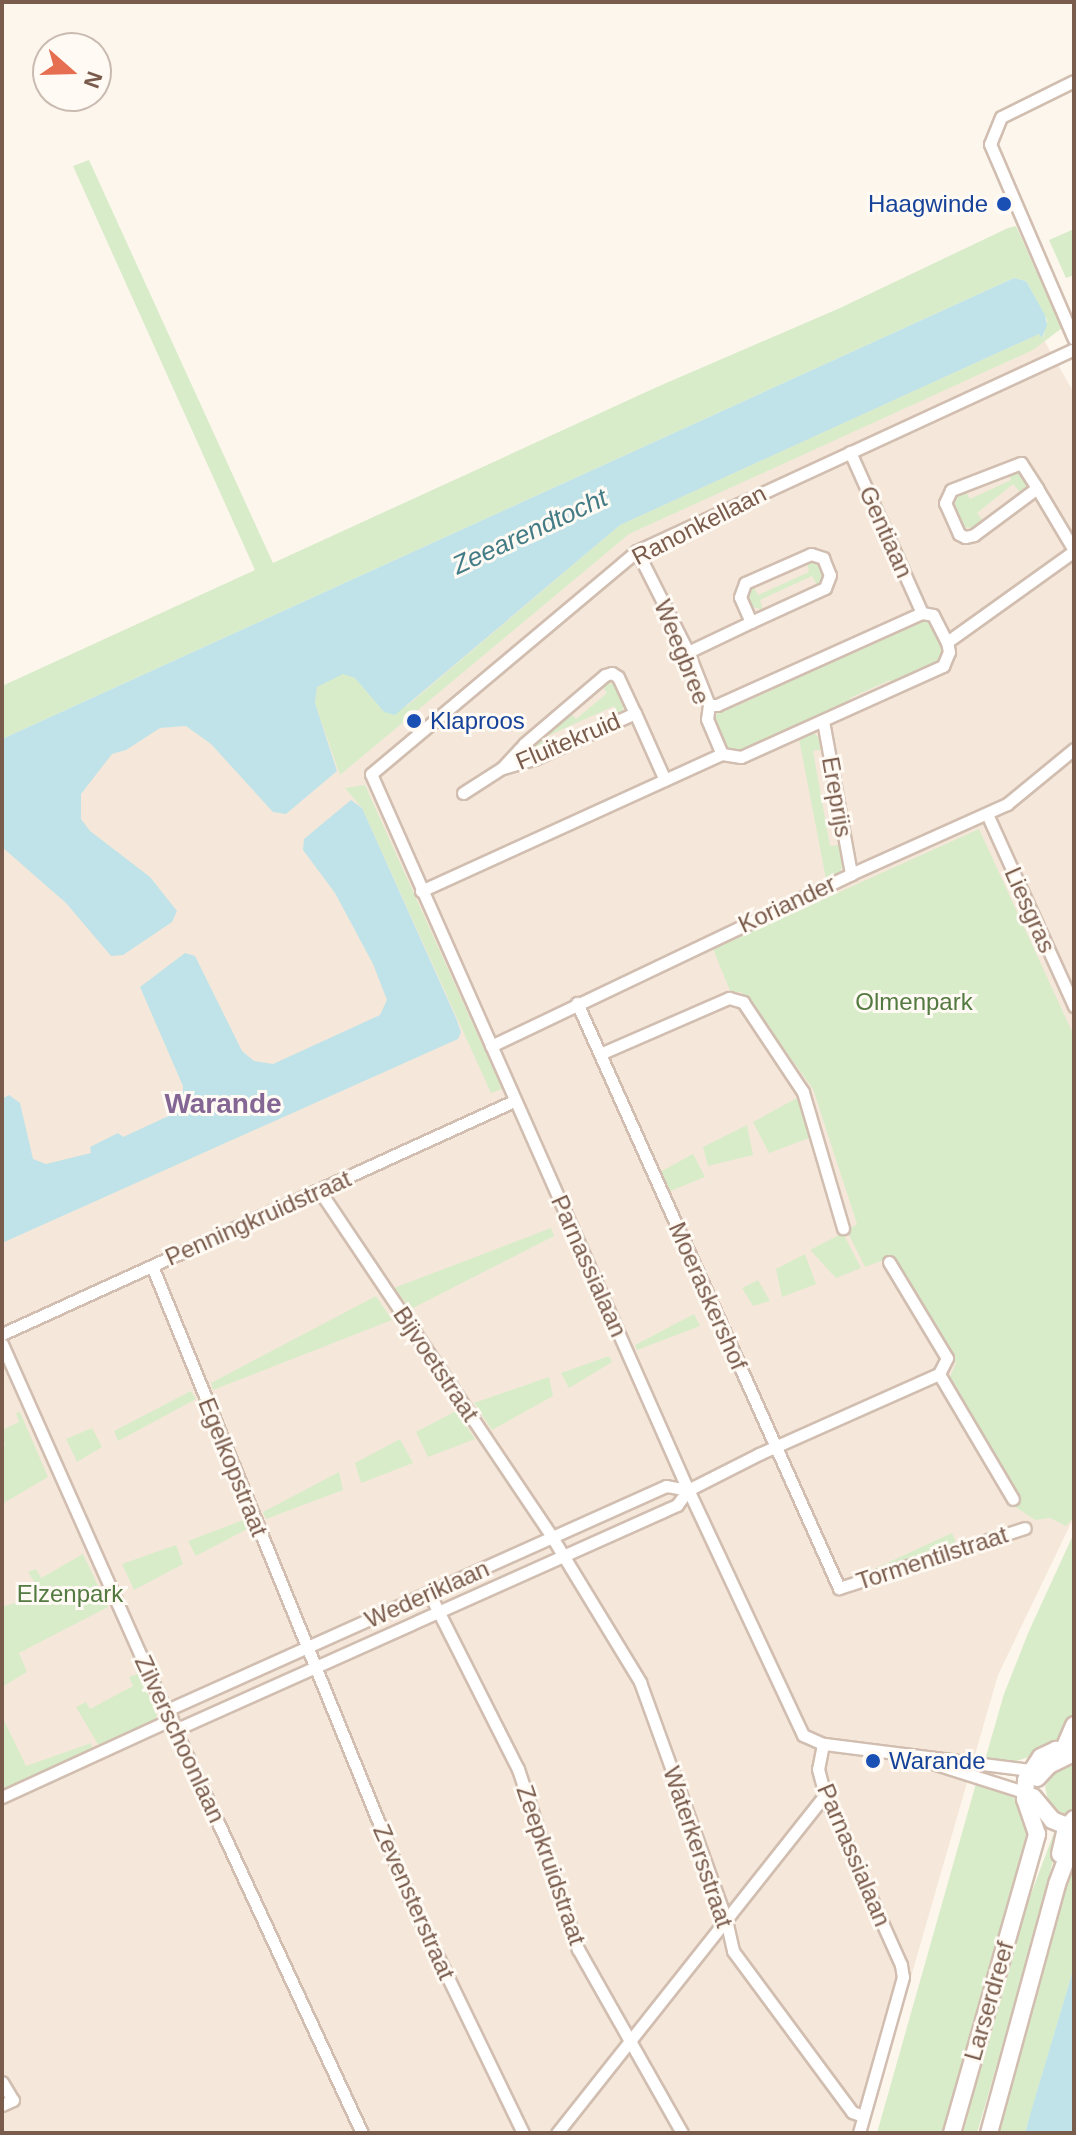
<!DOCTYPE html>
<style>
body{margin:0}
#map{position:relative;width:1076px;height:2135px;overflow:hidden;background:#fdf6ec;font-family:Helvetica,sans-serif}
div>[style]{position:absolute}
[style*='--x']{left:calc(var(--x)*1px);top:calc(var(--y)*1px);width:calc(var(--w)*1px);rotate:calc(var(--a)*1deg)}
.residential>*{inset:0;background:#f5e8da}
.green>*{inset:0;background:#d8ecc9}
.water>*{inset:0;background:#bfe3e8}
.roads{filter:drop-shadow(2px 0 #d1beb0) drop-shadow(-2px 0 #d1beb0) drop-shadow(0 2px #d1beb0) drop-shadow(0 -2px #d1beb0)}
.minor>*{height:11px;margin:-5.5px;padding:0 5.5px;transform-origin:5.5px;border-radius:5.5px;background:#fff}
.secondary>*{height:16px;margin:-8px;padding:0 8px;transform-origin:8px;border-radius:8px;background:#fff}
.dots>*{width:22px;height:22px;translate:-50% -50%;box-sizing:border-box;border:4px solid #fffaf3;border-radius:50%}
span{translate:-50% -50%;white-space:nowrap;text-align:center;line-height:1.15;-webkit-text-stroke:6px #fffaf3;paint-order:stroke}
.transit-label{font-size:24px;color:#164399}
.right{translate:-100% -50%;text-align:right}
.left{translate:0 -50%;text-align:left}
.street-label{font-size:24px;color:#7a5c4d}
.park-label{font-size:24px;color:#537a41}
.water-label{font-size:26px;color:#437c86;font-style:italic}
.quarter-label{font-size:28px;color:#846695;font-weight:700}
.frame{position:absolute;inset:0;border:4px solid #7a5c4d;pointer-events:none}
.north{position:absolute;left:32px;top:32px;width:80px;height:80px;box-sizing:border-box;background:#fffaf3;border:2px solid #cabbb1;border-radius:50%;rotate:110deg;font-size:22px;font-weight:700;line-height:32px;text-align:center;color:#7a5c4d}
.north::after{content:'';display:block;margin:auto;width:28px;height:36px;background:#e76f51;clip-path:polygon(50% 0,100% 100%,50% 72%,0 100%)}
</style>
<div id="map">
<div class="residential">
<i style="clip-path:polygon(1027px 310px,1074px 393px,1074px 1517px,998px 1675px,866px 2133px,2px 2133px,2px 782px)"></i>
</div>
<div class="green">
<i style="clip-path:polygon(89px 160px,273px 563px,657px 387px,840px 308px,1008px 228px,1016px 226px,1062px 328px,1033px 350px,629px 534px,340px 775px,315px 703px,317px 687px,343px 673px,355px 678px,384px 712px,407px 706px,620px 525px,1039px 334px,1043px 338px,1047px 320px,1026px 281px,1014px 278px,2px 739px,2px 686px,255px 570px,73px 166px)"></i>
<i style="clip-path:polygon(1074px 229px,1074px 275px,1066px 278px,1049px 240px)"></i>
<i style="clip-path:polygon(1018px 468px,1029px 484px,1020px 492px,1013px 484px,977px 513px,983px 521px,975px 528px,961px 527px,952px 507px,956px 494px,965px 490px,970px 499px,1011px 480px,1007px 471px)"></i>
<i style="clip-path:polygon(807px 561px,819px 565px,823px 575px,821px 583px,817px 585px,812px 576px,760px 600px,763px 610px,750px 606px,747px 594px,753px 586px,758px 595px,809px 572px)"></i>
<i style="clip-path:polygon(919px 619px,933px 624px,943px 646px,942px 658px,937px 664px,892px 684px,890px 680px,850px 698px,851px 703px,739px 753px,726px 748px,714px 719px,721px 708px,732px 703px,734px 707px,774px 689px,773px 685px,854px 648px,856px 652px,896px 634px,894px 630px)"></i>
<i style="clip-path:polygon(607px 682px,617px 686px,623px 701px,623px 711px,618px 715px,614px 706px,543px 738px,546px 747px,531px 754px,527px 751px,569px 712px,576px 719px,607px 693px,602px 685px)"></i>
<i style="clip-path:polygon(814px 733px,822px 741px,823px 749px,813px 751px,830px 846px,840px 845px,843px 863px,840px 873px,826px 879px,799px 739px)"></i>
<i style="clip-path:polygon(365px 785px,502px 1089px,491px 1093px,362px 808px,345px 788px)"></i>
<i style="clip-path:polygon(979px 829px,1074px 1036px,1074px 1517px,1066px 1526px,1050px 1518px,1035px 1520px,1014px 1506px,950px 1377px,956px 1363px,894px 1256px,865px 1267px,847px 1231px,857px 1224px,813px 1089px,748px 999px,741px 992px,731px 993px,713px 949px)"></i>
<i style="clip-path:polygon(797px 1098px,809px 1138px,769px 1153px,753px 1122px)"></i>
<i style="clip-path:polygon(747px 1125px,753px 1155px,708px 1166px,703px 1147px)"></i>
<i style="clip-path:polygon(693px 1154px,705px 1177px,668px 1192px,660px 1172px)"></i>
<i style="clip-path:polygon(551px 1228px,554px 1236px,411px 1309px,394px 1288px)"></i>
<i style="clip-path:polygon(843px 1233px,861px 1268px,836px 1278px,810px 1250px)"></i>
<i style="clip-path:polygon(805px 1254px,816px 1284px,782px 1297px,776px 1269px)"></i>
<i style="clip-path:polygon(758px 1280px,770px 1301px,753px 1306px,742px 1288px)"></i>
<i style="clip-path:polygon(376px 1296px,392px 1320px,213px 1390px,211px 1383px)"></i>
<i style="clip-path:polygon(694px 1314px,700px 1326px,637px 1350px,635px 1345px)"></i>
<i style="clip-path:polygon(609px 1356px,612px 1362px,569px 1388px,561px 1373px)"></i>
<i style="clip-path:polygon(549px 1377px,553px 1396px,492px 1430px,474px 1403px)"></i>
<i style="clip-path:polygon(191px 1391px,196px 1399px,118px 1441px,114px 1431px)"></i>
<i style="clip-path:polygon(456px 1411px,475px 1439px,428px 1457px,416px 1432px)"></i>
<i style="clip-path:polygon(20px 1412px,48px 1477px,2px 1504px,2px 1449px,5px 1446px,2px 1430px,19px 1422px,16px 1413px)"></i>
<i style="clip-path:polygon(92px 1428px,102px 1447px,77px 1462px,66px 1439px)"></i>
<i style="clip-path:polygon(400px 1439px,413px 1463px,361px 1483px,355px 1463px)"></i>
<i style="clip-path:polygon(339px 1472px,343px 1490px,266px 1519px,263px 1512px)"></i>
<i style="clip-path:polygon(246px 1519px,249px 1528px,196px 1556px,188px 1541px)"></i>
<i style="clip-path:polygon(952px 1533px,957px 1545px,861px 1575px)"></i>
<i style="clip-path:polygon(1074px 1533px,1074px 1709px,1069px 1726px,1061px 1738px,1035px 1755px,1014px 1762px,985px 1760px,1004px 1694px,1029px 1631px)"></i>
<i style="clip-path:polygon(176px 1545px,183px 1564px,134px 1590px,122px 1564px)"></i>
<i style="clip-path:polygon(83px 1554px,108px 1607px,19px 1653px,27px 1672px,2px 1687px,2px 1607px,42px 1594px,28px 1572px,36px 1569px,41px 1578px)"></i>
<i style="clip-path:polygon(139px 1673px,157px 1714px,156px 1719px,99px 1746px,76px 1707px,86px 1702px,90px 1709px,133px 1686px,129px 1677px)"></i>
<i style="clip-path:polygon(2px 1716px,26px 1766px,91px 1743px,93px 1750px,2px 1790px)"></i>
<i style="clip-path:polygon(1074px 1765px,1074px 1809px,1064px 1816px,1049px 1804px,1045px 1787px,1053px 1773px)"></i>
<i style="clip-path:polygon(977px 1780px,1008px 1792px,1018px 1802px,1031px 1827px,943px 2133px,877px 2133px)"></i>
<i style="clip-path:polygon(1055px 1830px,1060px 1833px,1033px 1941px,977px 2133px,963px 2133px,1020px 1923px)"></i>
<i style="clip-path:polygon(1074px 1852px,1074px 1967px,1025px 2133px,996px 2133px)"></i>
</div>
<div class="water">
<i style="clip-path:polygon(1014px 278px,1026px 281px,1045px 315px,1047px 325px,1042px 338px,1039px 334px,620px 525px,395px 715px,384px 712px,355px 678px,343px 674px,317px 687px,315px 703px,337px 771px,286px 814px,273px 812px,211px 744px,186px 726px,160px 728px,126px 750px,112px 754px,81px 794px,81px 819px,90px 831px,150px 877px,177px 911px,172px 922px,123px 955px,111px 956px,66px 903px,2px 847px,2px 739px)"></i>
<i style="clip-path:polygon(351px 800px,362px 808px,456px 1018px,461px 1032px,458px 1039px,2px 1243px,2px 1099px,9px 1095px,20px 1103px,33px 1159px,46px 1164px,91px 1153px,90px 1147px,118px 1133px,123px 1137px,173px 1114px,183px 1104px,183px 1086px,140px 987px,185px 953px,195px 956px,242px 1051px,254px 1061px,273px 1064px,380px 1015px,387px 1000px,373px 964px,335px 893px,303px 850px,304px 839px)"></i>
<i style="clip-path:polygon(1074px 1967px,1074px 2133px,1025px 2133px,1032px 2108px)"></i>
</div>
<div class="roads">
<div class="minor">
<i style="--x:1074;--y:81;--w:81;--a:153.7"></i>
<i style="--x:1001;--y:117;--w:29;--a:112"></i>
<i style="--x:990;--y:144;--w:212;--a:66.7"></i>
<i style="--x:850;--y:452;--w:176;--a:65.9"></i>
<i style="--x:1037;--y:488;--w:79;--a:143.3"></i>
<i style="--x:974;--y:535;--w:9;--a:167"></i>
<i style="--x:965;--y:537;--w:7;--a:-153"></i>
<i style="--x:959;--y:534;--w:34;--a:-114"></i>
<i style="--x:945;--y:503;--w:14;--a:-65"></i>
<i style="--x:951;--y:490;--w:75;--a:-21.1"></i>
<i style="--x:1021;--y:463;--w:30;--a:57"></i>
<i style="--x:1037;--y:488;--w:72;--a:59.2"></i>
<i style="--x:637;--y:551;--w:113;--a:63.2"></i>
<i style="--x:688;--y:652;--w:57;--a:68.4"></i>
<i style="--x:709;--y:705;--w:14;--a:98"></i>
<i style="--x:707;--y:719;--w:38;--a:67"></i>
<i style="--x:688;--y:652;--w:70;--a:-25.5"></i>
<i style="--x:751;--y:622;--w:27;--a:-114"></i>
<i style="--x:740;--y:597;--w:15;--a:-70"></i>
<i style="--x:745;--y:583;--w:72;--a:-23.7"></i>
<i style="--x:811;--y:554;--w:13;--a:18"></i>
<i style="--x:823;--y:558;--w:18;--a:68"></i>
<i style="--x:830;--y:575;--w:14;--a:111"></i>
<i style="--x:825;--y:588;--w:81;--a:155.3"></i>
<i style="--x:709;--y:705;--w:8;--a:0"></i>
<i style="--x:717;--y:705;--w:225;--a:-24.2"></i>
<i style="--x:922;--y:613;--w:11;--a:10"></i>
<i style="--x:933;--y:615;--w:30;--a:63"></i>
<i style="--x:635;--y:713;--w:111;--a:155.5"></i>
<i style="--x:534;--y:759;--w:33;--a:164"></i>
<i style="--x:502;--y:768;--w:33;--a:-47"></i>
<i style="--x:524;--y:744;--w:106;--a:-40.4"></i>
<i style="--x:605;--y:675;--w:7;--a:-16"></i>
<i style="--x:612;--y:673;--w:7;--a:34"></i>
<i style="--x:618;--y:677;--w:40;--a:65"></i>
<i style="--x:635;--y:713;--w:73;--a:65.9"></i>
<i style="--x:823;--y:721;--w:156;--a:79.6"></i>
<i style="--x:463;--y:793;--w:46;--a:-32.7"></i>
<i style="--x:987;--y:814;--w:211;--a:65.6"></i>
<i style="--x:421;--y:891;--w:331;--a:-24.5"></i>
<i style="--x:722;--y:754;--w:19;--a:9"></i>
<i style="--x:741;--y:757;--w:222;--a:-24.3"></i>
<i style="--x:943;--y:666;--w:15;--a:-67"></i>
<i style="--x:949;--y:652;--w:10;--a:-101"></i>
<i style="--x:947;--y:642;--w:156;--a:-35.6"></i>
<i style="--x:577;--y:1003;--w:641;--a:65.87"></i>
<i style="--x:839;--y:1588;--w:195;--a:-17.9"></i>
<i style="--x:491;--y:1046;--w:399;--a:-25.5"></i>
<i style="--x:851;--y:874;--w:171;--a:-24.2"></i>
<i style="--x:1007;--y:804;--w:87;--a:-39.4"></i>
<i style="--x:600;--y:1054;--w:141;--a:-23.5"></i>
<i style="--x:729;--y:998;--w:15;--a:16"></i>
<i style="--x:743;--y:1002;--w:108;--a:56.3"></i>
<i style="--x:803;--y:1092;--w:142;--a:73.6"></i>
<i style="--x:319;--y:1190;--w:418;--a:56.1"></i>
<i style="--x:552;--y:1537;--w:170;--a:58.7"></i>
<i style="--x:640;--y:1682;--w:253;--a:70.1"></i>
<i style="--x:726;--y:1920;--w:32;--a:77"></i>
<i style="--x:733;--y:1951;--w:200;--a:53.5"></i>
<i style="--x:852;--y:2112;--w:12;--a:20"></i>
<i style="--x:889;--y:1262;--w:112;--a:58.9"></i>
<i style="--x:947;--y:1358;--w:18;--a:117"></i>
<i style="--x:939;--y:1374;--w:145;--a:59.4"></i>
<i style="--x:152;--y:1266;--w:684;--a:67.83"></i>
<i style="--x:410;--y:1899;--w:260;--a:64.2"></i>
<i style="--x:2;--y:1334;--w:563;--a:-24.47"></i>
<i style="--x:2;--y:1344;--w:347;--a:66"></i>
<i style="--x:143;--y:1661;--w:520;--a:65.11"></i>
<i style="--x:429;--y:1593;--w:197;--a:63.2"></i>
<i style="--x:518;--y:1769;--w:190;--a:71.6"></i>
<i style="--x:578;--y:1949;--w:211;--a:60.5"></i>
<i style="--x:167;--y:1710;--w:547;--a:-24.18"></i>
<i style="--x:666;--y:1486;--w:22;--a:10"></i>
<i style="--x:177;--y:1729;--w:548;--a:-24.13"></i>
<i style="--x:677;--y:1505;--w:19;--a:-54"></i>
<i style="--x:688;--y:1490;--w:80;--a:-26.9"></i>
<i style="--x:759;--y:1454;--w:197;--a:-24"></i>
<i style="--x:823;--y:1744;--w:25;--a:101"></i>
<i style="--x:818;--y:1769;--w:27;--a:75"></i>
<i style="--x:825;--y:1795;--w:186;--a:65.9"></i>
<i style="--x:901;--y:1965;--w:12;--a:81"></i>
<i style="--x:903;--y:1977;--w:162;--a:105.8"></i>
<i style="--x:920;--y:1759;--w:109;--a:17.6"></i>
<i style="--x:1030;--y:1770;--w:209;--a:-172.8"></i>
<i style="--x:823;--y:1744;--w:22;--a:-156"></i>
<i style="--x:803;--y:1735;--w:271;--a:-115.1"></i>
<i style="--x:688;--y:1490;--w:783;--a:-113.88"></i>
<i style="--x:371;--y:774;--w:347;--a:-40"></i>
<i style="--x:637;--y:551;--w:481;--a:-24.8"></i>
<i style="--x:2;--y:1797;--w:187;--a:-24.6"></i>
<i style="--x:2;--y:2082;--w:21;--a:59"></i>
<i style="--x:13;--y:2100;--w:12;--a:156"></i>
<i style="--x:557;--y:2133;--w:431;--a:-51.6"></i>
</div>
<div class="secondary">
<i style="--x:1064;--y:1749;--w:26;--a:-67"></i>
<i style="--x:1037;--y:1778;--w:18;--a:-47"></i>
<i style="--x:1049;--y:1765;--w:28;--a:-26"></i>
<i style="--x:1033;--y:1797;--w:30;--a:50"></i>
<i style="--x:1052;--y:1820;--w:24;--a:22"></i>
<i style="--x:1060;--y:1854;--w:27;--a:-77"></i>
<i style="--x:1066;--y:1828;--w:12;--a:-48"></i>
<i style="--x:952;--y:2133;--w:311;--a:-74.1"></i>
<i style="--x:1037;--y:1834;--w:37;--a:-109"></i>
<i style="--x:1025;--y:1799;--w:19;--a:-87"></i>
<i style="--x:1026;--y:1780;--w:27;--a:-57"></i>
<i style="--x:1041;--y:1757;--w:17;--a:-25"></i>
<i style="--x:1056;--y:1750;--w:18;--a:0"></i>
<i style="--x:989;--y:2133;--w:258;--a:-74.7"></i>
<i style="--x:1057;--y:1884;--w:48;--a:-69.3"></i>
</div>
</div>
<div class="dots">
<i style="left:1004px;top:204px;background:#1a4fb4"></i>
<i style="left:414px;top:721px;background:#1a4fb4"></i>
<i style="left:873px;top:1761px;background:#1a4fb4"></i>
</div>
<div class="transit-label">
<span class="right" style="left:988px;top:204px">Haagwinde</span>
<span class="left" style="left:430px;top:721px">Klaproos</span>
<span class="left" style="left:889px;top:1761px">Warande</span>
</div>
<div class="street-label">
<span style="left:699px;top:525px;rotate:-27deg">Ranonkellaan</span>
<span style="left:886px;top:532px;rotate:66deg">Gentiaan</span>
<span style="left:682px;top:652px;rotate:68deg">Weegbree</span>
<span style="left:568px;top:741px;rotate:-23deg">Fluitekruid</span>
<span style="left:837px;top:797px;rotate:80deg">Ereprijs</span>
<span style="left:787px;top:904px;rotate:-25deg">Koriander</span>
<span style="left:1030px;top:910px;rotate:66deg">Liesgras</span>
<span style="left:258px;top:1218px;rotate:-24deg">Penningkruidstraat</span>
<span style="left:589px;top:1266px;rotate:66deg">Parnassialaan</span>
<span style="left:708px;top:1296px;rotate:66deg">Moeraskershof</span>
<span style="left:436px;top:1364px;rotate:56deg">Bijvoetstraat</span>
<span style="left:233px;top:1467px;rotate:68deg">Egelkopstraat</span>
<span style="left:932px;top:1558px;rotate:-18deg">Tormentilstraat</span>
<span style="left:427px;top:1594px;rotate:-24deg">Wederiklaan</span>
<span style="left:180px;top:1739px;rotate:65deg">Zilverschoonlaan</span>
<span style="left:698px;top:1847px;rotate:71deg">Waterkersstraat</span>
<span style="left:854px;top:1855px;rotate:67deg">Parnassialaan</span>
<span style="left:551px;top:1865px;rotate:71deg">Zeepkruidstraat</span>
<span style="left:414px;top:1902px;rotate:66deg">Zevensterstraat</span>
<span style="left:989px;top:2001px;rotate:-74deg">Larserdreef</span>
</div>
<div class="park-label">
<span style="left:914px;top:1002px">Olmenpark</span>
<span style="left:70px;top:1594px">Elzenpark</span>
</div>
<div class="water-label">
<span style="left:530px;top:532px;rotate:-25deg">Zeearendtocht</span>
</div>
<div class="quarter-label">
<span style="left:223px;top:1104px">Warande</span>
</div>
<div class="frame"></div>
<div class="north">N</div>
</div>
